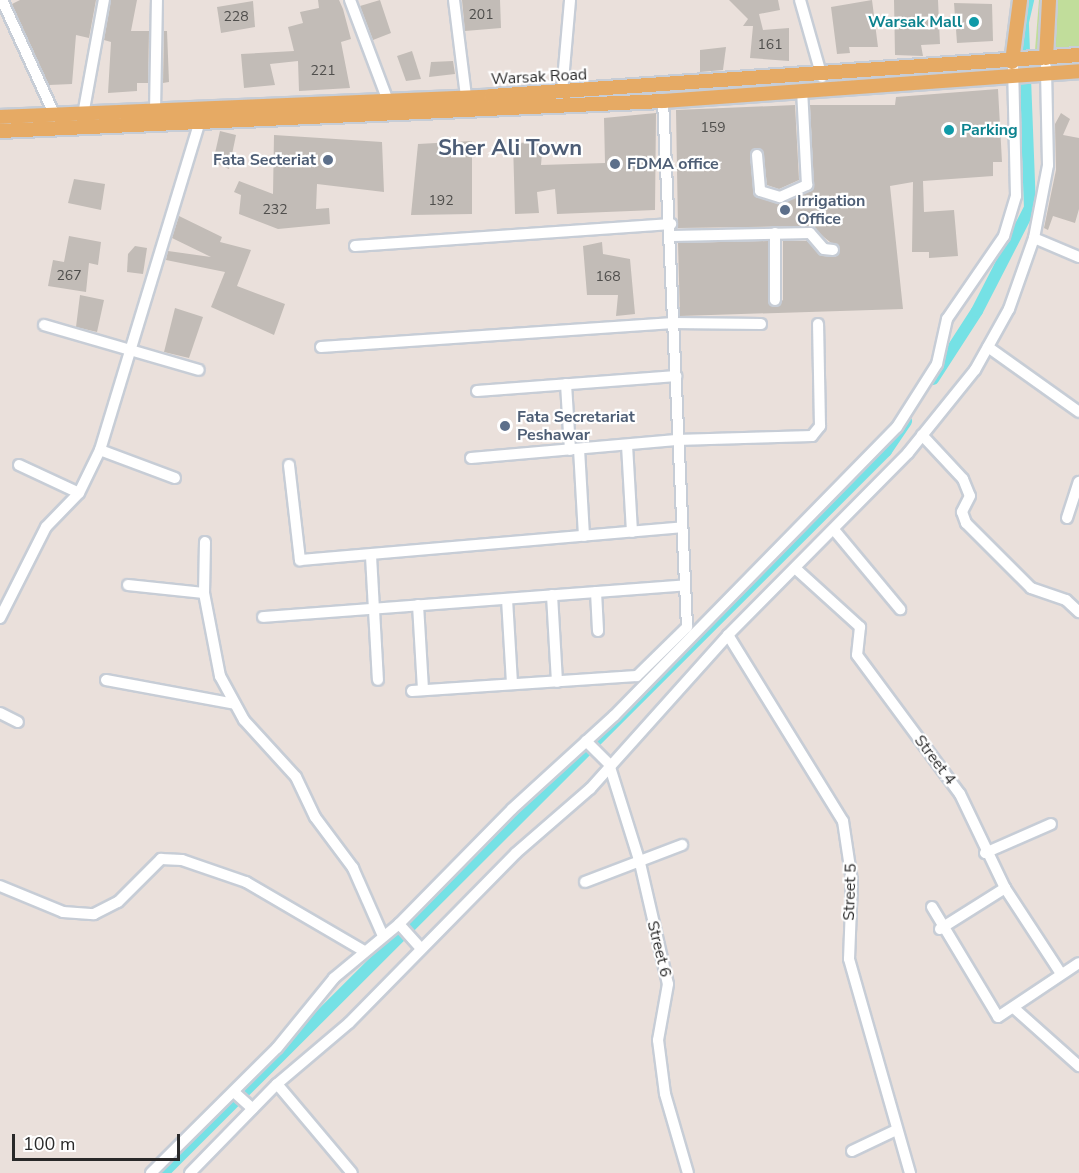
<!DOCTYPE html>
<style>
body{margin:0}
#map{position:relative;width:1079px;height:1173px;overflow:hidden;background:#eae0db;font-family:"Nunito Sans",sans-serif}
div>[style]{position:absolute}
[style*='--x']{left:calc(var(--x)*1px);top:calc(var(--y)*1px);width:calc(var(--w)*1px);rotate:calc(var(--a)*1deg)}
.green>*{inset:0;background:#c1dd9b}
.canal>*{height:12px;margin:-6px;padding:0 6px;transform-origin:6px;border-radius:6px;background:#75e1e5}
.building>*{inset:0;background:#c2bcb7}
.roads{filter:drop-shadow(2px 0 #c7cdd6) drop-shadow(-2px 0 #c7cdd6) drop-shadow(0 2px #c7cdd6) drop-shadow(0 -2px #c7cdd6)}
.minor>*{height:10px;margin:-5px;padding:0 5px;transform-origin:5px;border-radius:5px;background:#fff}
.major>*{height:14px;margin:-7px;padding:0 7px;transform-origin:7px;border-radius:7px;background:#e6aa64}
.dots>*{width:16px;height:16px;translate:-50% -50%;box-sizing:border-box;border:3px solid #fff;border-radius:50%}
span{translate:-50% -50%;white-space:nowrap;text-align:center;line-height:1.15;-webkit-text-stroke:4.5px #fff;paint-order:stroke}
.number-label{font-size:14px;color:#4f4e4c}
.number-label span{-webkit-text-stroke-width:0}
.culture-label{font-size:16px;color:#0d838f;font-weight:700}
.right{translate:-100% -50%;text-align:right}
.left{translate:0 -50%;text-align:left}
.street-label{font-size:16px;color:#292929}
.service-label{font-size:16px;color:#4e5e75;font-weight:700}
.district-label{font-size:22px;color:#4d5d76;font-weight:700}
.scale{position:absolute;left:12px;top:1134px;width:168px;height:27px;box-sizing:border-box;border:3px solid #292929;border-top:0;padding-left:8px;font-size:18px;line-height:21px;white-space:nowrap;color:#292929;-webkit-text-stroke:4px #fff;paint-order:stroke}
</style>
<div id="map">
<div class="green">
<i style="clip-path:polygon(1039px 0,1079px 0,1079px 47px,1035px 50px)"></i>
</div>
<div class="canal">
<i style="--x:933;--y:379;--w:81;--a:-57.1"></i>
<i style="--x:977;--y:311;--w:116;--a:-62.8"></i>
<i style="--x:1030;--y:208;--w:186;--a:-92.2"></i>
<i style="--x:1023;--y:22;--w:23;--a:-77"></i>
<i style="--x:163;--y:1173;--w:1022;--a:-44.96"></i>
<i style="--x:886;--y:451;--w:36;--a:-56"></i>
</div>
<div class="building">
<i style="clip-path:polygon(20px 0,96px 0,89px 38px,76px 35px,72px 84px,49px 85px,12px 4px)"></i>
<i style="clip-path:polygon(111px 0,137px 0,131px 31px,149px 31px,148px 83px,137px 83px,137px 91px,108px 93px,111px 42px,104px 40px)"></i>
<i style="clip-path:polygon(318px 0,339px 0,343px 9px,351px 39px,341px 42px,350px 88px,299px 91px,298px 61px,270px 64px,275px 85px,244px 88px,241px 54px,294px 51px,288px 27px,303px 23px,300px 12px,319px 8px)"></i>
<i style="clip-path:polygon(380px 0,391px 33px,373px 40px,360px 6px)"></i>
<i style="clip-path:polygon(462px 0,500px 0,501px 28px,465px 31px)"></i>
<i style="clip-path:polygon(729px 0,778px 0,780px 10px,759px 14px,763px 30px,789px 28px,789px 61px,750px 58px,753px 26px,743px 26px,748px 19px)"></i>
<i style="clip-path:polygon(872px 0,878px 47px,849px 47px,850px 53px,837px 54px,831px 7px)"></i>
<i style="clip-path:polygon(894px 0,938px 0,940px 44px,921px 45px,923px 56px,895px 55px)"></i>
<i style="clip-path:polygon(253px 1px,255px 27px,221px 33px,217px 7px)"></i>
<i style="clip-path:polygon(954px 3px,992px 4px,993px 41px,957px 43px)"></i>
<i style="clip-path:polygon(164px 31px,167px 31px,169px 82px,163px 83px)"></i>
<i style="clip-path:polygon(726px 47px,723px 70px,700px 72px,700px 50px)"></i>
<i style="clip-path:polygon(412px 51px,421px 79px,406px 81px,397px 56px)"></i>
<i style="clip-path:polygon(453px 61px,455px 74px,429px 77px,431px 62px)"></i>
<i style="clip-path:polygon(998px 89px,1002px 162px,993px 162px,993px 176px,923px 181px,924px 212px,954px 210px,958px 256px,929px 258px,929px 252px,912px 252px,913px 182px,890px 186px,903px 309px,680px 316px,678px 243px,768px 241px,768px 300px,774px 307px,783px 300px,783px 241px,807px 241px,823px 256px,835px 257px,840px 250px,810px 226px,678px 228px,676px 110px,795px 105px,799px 180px,779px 189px,767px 185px,763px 151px,756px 148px,750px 155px,754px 195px,782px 204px,814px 188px,810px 105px,895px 105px,896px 97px)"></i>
<i style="clip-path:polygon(656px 113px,655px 210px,557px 214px,555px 189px,537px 192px,539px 213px,515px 214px,513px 143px,543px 142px,541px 165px,605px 163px,604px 118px)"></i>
<i style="clip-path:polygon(1061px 113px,1070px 119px,1063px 135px,1079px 138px,1079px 209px,1075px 223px,1053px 216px,1048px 230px,1044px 228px,1056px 170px,1055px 124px)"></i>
<i style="clip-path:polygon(220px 131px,236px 135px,229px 169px,213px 162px)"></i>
<i style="clip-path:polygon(274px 135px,382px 142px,384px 192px,317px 184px,316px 209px,329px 208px,330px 224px,278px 229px,239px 214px,241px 195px,234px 192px,239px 181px,273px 194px)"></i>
<i style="clip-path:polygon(472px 141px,472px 214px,411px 215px,418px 144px)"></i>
<i style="clip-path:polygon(74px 179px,105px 184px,101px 210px,68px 203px)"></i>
<i style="clip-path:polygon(179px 216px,222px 237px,220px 242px,251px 250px,237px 286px,285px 304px,274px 335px,211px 307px,225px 272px,166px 260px,168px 251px,211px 257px,172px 238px)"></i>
<i style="clip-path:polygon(69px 236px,101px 242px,98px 265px,89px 263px,86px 292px,48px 286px,53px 260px,64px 262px)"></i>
<i style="clip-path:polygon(602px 242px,603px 254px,630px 259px,635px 314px,616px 316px,618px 295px,587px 295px,583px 246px)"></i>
<i style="clip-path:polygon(135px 246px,147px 248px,143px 274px,127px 272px,128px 254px)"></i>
<i style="clip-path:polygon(80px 295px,104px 300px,97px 332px,76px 327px)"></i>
<i style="clip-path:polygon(175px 308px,203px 317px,189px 358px,164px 352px)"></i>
</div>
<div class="roads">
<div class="minor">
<i style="--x:2;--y:0;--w:128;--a:65.4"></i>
<i style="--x:350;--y:0;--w:108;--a:69.4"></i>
<i style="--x:454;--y:0;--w:98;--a:82.9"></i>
<i style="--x:800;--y:0;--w:80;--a:74.1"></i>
<i style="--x:562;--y:92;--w:92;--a:-85"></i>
<i style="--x:155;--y:112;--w:112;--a:-89"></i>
<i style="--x:83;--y:115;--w:117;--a:-79.7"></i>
<i style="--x:757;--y:155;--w:36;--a:85"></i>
<i style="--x:760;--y:191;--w:21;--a:17"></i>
<i style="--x:780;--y:197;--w:30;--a:-24"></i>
<i style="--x:807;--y:185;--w:95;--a:-93"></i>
<i style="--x:672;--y:236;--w:138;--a:-1.2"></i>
<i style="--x:810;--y:233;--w:21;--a:49"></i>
<i style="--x:824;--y:249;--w:9;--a:6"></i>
<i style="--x:1034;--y:238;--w:49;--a:22.9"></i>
<i style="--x:355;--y:246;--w:317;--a:-4"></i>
<i style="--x:775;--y:300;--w:67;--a:-90"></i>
<i style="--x:44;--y:325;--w:161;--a:16.2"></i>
<i style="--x:321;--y:347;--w:353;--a:-3.9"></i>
<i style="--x:673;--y:323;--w:88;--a:0.7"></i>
<i style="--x:988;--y:347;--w:112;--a:35.5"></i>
<i style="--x:566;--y:384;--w:66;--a:86.5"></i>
<i style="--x:477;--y:391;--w:200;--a:-4.3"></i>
<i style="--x:922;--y:435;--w:60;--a:47"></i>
<i style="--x:963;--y:479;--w:18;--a:68"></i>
<i style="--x:970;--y:496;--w:18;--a:117"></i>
<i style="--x:962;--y:512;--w:12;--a:70"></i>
<i style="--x:966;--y:523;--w:92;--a:45"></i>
<i style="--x:1031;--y:588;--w:37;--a:19"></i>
<i style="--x:1066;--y:600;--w:18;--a:43"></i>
<i style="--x:627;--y:445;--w:87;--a:86.7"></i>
<i style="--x:579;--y:449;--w:87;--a:86.7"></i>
<i style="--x:100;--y:450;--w:80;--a:20.5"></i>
<i style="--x:471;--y:458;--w:206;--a:-5"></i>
<i style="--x:676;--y:440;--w:136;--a:-1.7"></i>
<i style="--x:812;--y:436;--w:13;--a:-51"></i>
<i style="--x:820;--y:426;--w:102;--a:-91.1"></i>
<i style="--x:19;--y:465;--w:66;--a:25"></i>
<i style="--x:289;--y:465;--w:96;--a:83.4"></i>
<i style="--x:300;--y:560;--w:383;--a:-4.9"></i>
<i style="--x:1067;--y:518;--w:38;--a:-72"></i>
<i style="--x:835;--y:531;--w:102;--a:50.2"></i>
<i style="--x:205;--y:542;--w:51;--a:91.1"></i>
<i style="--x:204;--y:593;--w:85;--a:79.1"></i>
<i style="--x:220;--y:676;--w:50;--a:61.4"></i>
<i style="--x:244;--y:720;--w:77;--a:47.6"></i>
<i style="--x:296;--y:777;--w:44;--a:64.6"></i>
<i style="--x:315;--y:817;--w:64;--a:53.3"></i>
<i style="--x:353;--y:868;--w:74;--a:66.2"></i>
<i style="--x:371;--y:556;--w:124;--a:86.8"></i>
<i style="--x:795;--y:568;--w:88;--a:42.2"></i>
<i style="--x:860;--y:627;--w:28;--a:96"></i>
<i style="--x:857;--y:655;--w:173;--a:53.5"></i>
<i style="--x:960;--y:794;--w:104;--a:64.4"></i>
<i style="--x:1005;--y:888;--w:100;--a:56.8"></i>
<i style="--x:128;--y:585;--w:76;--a:6"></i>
<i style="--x:596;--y:592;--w:39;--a:87"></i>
<i style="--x:552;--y:595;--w:87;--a:86.7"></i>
<i style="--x:507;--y:599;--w:85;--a:86.6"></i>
<i style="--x:418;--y:605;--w:85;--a:86.6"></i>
<i style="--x:263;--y:617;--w:423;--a:-4.3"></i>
<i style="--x:0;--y:618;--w:102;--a:-63.2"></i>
<i style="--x:46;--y:527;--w:47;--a:-45.9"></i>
<i style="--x:79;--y:493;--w:48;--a:-64"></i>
<i style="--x:100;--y:450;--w:341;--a:-73.1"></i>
<i style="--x:728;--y:635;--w:219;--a:58.3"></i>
<i style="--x:843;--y:821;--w:61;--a:81.5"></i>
<i style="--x:852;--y:881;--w:78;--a:92.2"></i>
<i style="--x:849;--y:959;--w:223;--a:74.1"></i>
<i style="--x:106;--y:680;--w:131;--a:10.5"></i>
<i style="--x:412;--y:691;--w:225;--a:-3.8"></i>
<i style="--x:637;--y:676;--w:70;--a:-44.4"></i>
<i style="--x:687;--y:627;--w:527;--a:-92.61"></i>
<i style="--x:0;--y:713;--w:20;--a:27"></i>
<i style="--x:586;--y:741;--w:33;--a:45"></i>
<i style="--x:609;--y:764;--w:104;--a:72.6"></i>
<i style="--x:640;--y:863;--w:124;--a:77"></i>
<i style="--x:668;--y:984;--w:57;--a:100.1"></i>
<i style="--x:658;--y:1040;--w:54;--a:82.6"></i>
<i style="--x:665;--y:1094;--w:82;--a:73.8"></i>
<i style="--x:985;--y:853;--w:72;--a:-23.7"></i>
<i style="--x:585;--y:882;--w:104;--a:-20.9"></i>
<i style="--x:0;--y:886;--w:68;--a:22.4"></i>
<i style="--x:63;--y:912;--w:31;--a:4"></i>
<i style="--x:94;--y:914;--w:27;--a:-27"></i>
<i style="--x:118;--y:902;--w:61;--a:-45"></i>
<i style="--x:161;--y:859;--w:21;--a:3"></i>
<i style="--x:182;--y:860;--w:68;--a:19"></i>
<i style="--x:246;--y:882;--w:137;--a:30.3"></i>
<i style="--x:932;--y:907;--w:128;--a:59"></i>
<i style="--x:998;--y:1017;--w:97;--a:-33.7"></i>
<i style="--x:399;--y:924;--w:30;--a:48"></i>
<i style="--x:940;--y:929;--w:77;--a:-32.2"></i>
<i style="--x:1015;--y:1009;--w:86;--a:41.7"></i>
<i style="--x:277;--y:1084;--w:116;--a:49.9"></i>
<i style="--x:234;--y:1092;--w:25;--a:42"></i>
<i style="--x:852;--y:1151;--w:49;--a:-25.5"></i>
<i style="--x:151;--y:1173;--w:177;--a:-44.8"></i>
<i style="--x:277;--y:1048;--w:90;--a:-50.8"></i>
<i style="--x:334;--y:978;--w:85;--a:-39.7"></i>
<i style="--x:399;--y:924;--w:161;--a:-45.5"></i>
<i style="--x:512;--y:809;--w:138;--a:-42.4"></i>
<i style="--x:614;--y:716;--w:404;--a:-45.6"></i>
<i style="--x:897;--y:427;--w:75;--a:-57.6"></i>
<i style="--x:937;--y:364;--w:46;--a:-77.5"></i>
<i style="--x:947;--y:319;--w:101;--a:-55.5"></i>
<i style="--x:1004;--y:236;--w:42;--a:-73.3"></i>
<i style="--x:1016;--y:196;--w:128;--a:-91.3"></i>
<i style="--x:190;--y:1173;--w:124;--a:-45.7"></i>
<i style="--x:277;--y:1084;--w:94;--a:-40.3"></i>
<i style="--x:349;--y:1023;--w:238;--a:-45.5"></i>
<i style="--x:516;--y:853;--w:98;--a:-40.9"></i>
<i style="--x:590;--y:789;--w:207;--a:-48.1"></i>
<i style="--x:728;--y:635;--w:256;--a:-45.3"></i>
<i style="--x:908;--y:453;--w:107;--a:-51.1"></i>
<i style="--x:975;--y:370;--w:70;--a:-60.9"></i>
<i style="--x:1009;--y:309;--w:75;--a:-70.6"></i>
<i style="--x:1034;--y:238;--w:74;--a:-79.1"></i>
<i style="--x:1048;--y:165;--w:98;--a:-91.2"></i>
</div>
<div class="major">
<i style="--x:1046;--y:58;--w:58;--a:-87"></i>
<i style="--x:1012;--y:62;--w:63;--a:-82.6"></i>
<i style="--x:0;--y:117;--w:491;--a:-2.4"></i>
<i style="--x:491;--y:96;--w:589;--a:-3.99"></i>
<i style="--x:0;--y:131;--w:664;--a:-2.59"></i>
<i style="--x:663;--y:101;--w:417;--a:-4.1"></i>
</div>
</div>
<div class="dots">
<i style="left:974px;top:22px;background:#0f9aa8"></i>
<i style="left:949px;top:130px;background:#0f9aa8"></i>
<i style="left:328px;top:160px;background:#5c6f8a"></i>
<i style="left:615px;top:164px;background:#5c6f8a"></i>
<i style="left:785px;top:210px;background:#5c6f8a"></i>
<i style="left:505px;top:426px;background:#5c6f8a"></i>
</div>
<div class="number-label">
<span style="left:481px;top:15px">201</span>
<span style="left:236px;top:17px">228</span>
<span style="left:770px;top:45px">161</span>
<span style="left:323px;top:71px">221</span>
<span style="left:713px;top:128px">159</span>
<span style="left:441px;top:201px">192</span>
<span style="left:275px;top:210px">232</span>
<span style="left:69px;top:276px">267</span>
<span style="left:608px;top:277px">168</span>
</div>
<div class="culture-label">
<span class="right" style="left:962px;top:22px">Warsak Mall</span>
<span class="left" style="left:961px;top:130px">Parking</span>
</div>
<div class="street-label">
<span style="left:539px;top:77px;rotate:-3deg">Warsak Road</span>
<span style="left:935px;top:760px;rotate:53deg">Street 4</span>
<span style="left:850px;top:892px;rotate:-88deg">Street 5</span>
<span style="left:659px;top:949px;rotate:76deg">Street 6</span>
</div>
<div class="service-label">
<span class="right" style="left:316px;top:160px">Fata Secteriat</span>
<span class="left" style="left:627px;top:164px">FDMA office</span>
<span class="left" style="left:797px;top:210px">Irrigation<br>Office</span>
<span class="left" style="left:517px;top:426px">Fata Secretariat<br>Peshawar</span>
</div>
<div class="district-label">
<span style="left:510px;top:149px">Sher Ali Town</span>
</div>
<div class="scale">100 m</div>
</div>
